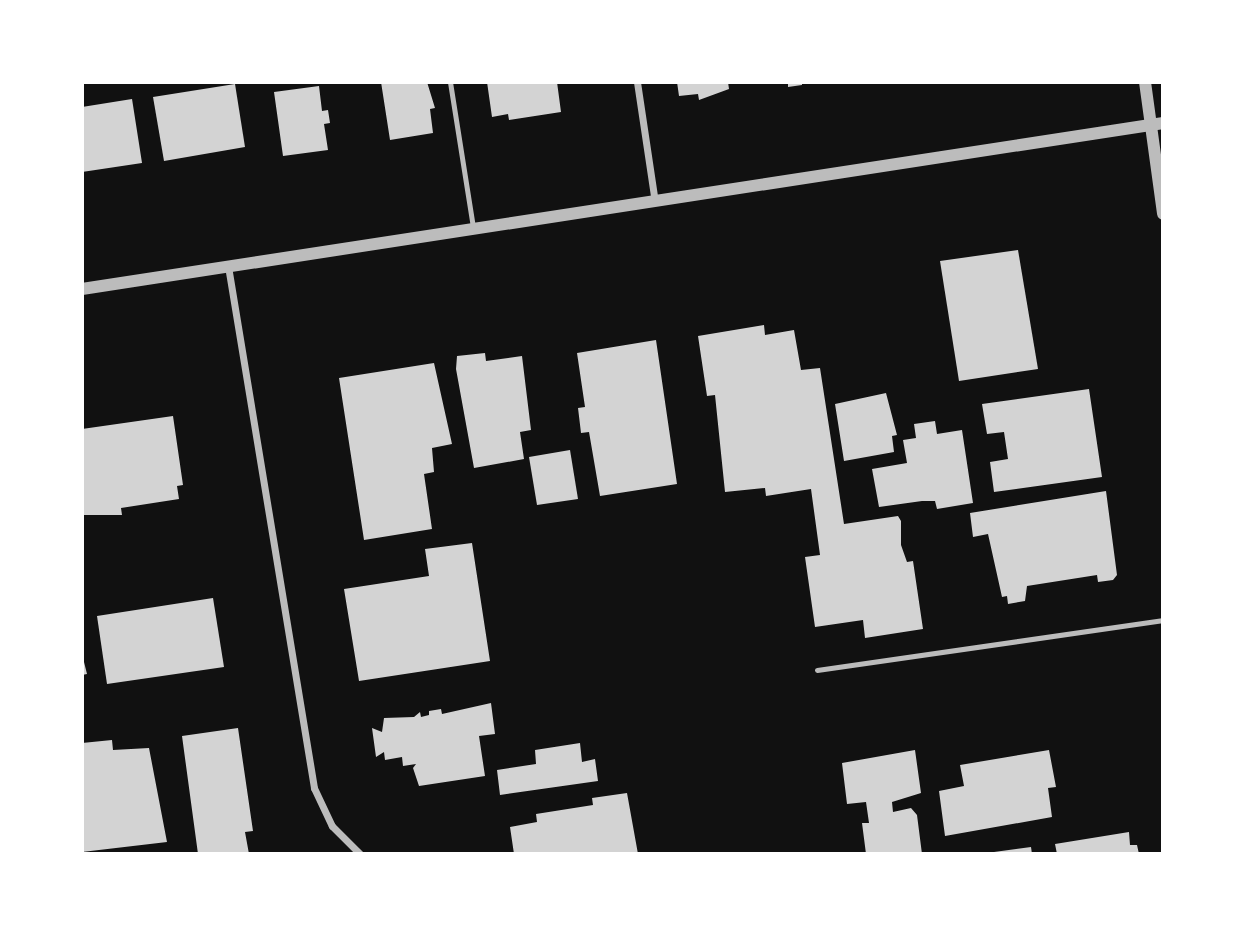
<!DOCTYPE html>
<style>
body{margin:0}
#map{position:relative;width:1245px;height:936px;overflow:hidden;background:#111;font-family:Cabin,sans-serif}
div>[style]{position:absolute}
[style*='--x']{left:calc(var(--x)*1px);top:calc(var(--y)*1px);width:calc(var(--w)*1px);rotate:calc(var(--a)*1deg)}
.building>*{inset:0;background:#d3d3d3}
.service>*{height:5px;margin:-2.5px;padding:0 2.5px;transform-origin:2.5px;border-radius:2.5px;background:#bcbcbc}
.minor>*{height:7px;margin:-3.5px;padding:0 3.5px;transform-origin:3.5px;border-radius:3.5px;background:#bcbcbc}
.tertiary>*{height:12px;margin:-6px;padding:0 6px;transform-origin:6px;border-radius:6px;background:#bcbcbc}
span{translate:-50% -50%;white-space:nowrap;text-align:center;line-height:1.15;-webkit-text-stroke:7px #fff;paint-order:stroke}
.frame{position:absolute;inset:0;border:84px solid #fff;pointer-events:none}
</style>
<div id="map">
<div class="building">
<i style="clip-path:polygon(381px 82px,427px 82px,435px 108px,430px 109px,433px 133px,390px 140px)"></i>
<i style="clip-path:polygon(487px 82px,557px 82px,561px 112px,509px 120px,508px 114px,492px 117px)"></i>
<i style="clip-path:polygon(677px 82px,728px 82px,729px 89px,699px 100px,698px 94px,679px 96px)"></i>
<i style="clip-path:polygon(788px 82px,802px 82px,802px 85px,788px 87px)"></i>
<i style="clip-path:polygon(235px 84px,245px 147px,164px 161px,153px 97px)"></i>
<i style="clip-path:polygon(319px 86px,322px 111px,328px 110px,330px 123px,324px 124px,328px 150px,283px 156px,274px 92px)"></i>
<i style="clip-path:polygon(132px 99px,142px 163px,82px 172px,82px 107px)"></i>
<i style="clip-path:polygon(1018px 250px,1038px 369px,959px 381px,940px 261px)"></i>
<i style="clip-path:polygon(764px 325px,765px 335px,794px 330px,801px 370px,820px 368px,844px 524px,898px 516px,901px 521px,901px 545px,907px 562px,913px 561px,923px 629px,865px 638px,863px 620px,815px 627px,805px 557px,820px 555px,811px 489px,766px 496px,765px 488px,725px 492px,715px 395px,707px 396px,698px 336px)"></i>
<i style="clip-path:polygon(656px 340px,677px 484px,600px 496px,589px 432px,581px 433px,578px 408px,585px 407px,577px 353px)"></i>
<i style="clip-path:polygon(485px 353px,486px 361px,522px 356px,531px 430px,520px 432px,524px 459px,474px 468px,456px 369px,457px 356px)"></i>
<i style="clip-path:polygon(434px 363px,452px 444px,432px 448px,434px 472px,424px 474px,432px 529px,364px 540px,339px 378px)"></i>
<i style="clip-path:polygon(1089px 389px,1102px 477px,994px 492px,990px 462px,1008px 459px,1004px 432px,987px 434px,982px 404px)"></i>
<i style="clip-path:polygon(886px 393px,897px 435px,892px 436px,894px 452px,844px 461px,835px 404px)"></i>
<i style="clip-path:polygon(173px 416px,183px 485px,177px 486px,179px 499px,121px 508px,122px 515px,82px 515px,82px 429px)"></i>
<i style="clip-path:polygon(935px 421px,937px 434px,962px 430px,973px 503px,937px 509px,935px 501px,922px 501px,879px 507px,872px 469px,907px 463px,903px 440px,916px 438px,914px 424px)"></i>
<i style="clip-path:polygon(570px 450px,578px 499px,537px 505px,529px 457px)"></i>
<i style="clip-path:polygon(1106px 491px,1117px 575px,1113px 580px,1098px 582px,1097px 575px,1027px 586px,1025px 601px,1008px 604px,1007px 596px,1002px 597px,988px 534px,973px 537px,970px 513px)"></i>
<i style="clip-path:polygon(472px 543px,490px 661px,359px 681px,344px 589px,429px 576px,425px 549px)"></i>
<i style="clip-path:polygon(213px 598px,224px 667px,107px 684px,97px 616px)"></i>
<i style="clip-path:polygon(82px 654px,87px 674px,82px 675px)"></i>
<i style="clip-path:polygon(491px 703px,495px 734px,479px 736px,485px 776px,419px 786px,413px 768px,416px 764px,403px 766px,402px 757px,385px 760px,384px 752px,376px 757px,372px 728px,382px 732px,384px 718px,414px 717px,420px 712px,421px 717px,429px 715px,429px 711px,441px 709px,442px 714px)"></i>
<i style="clip-path:polygon(238px 728px,253px 831px,245px 832px,249px 854px,198px 854px,182px 736px)"></i>
<i style="clip-path:polygon(112px 740px,113px 750px,149px 748px,167px 842px,82px 852px,82px 743px)"></i>
<i style="clip-path:polygon(580px 743px,582px 762px,595px 759px,598px 781px,500px 795px,497px 770px,536px 764px,535px 750px)"></i>
<i style="clip-path:polygon(915px 750px,921px 793px,892px 802px,893px 812px,911px 808px,917px 815px,922px 854px,866px 854px,862px 823px,869px 823px,866px 802px,847px 804px,842px 763px)"></i>
<i style="clip-path:polygon(1049px 750px,1056px 787px,1048px 788px,1052px 817px,945px 836px,939px 791px,964px 786px,960px 765px)"></i>
<i style="clip-path:polygon(627px 793px,638px 854px,514px 854px,510px 827px,537px 822px,536px 814px,593px 805px,592px 798px)"></i>
<i style="clip-path:polygon(1129px 832px,1130px 845px,1137px 845px,1139px 854px,1057px 854px,1055px 844px)"></i>
<i style="clip-path:polygon(1031px 847px,1032px 854px,994px 854px,994px 852px)"></i>
</div>
<div class="service">
<i style="--x:450;--y:82;--w:147;--a:81"></i>
<i style="--x:817;--y:670;--w:350;--a:-8.2"></i>
</div>
<div class="minor">
<i style="--x:637;--y:82;--w:121;--a:81.5"></i>
<i style="--x:228;--y:266;--w:529;--a:80.64"></i>
<i style="--x:314;--y:788;--w:42;--a:64.7"></i>
<i style="--x:332;--y:826;--w:40;--a:45"></i>
</div>
<div class="tertiary">
<i style="--x:1145;--y:82;--w:133;--a:82.2"></i>
<i style="--x:82;--y:289;--w:1094;--a:-8.73"></i>
</div>
<div class="frame"></div>
</div>
